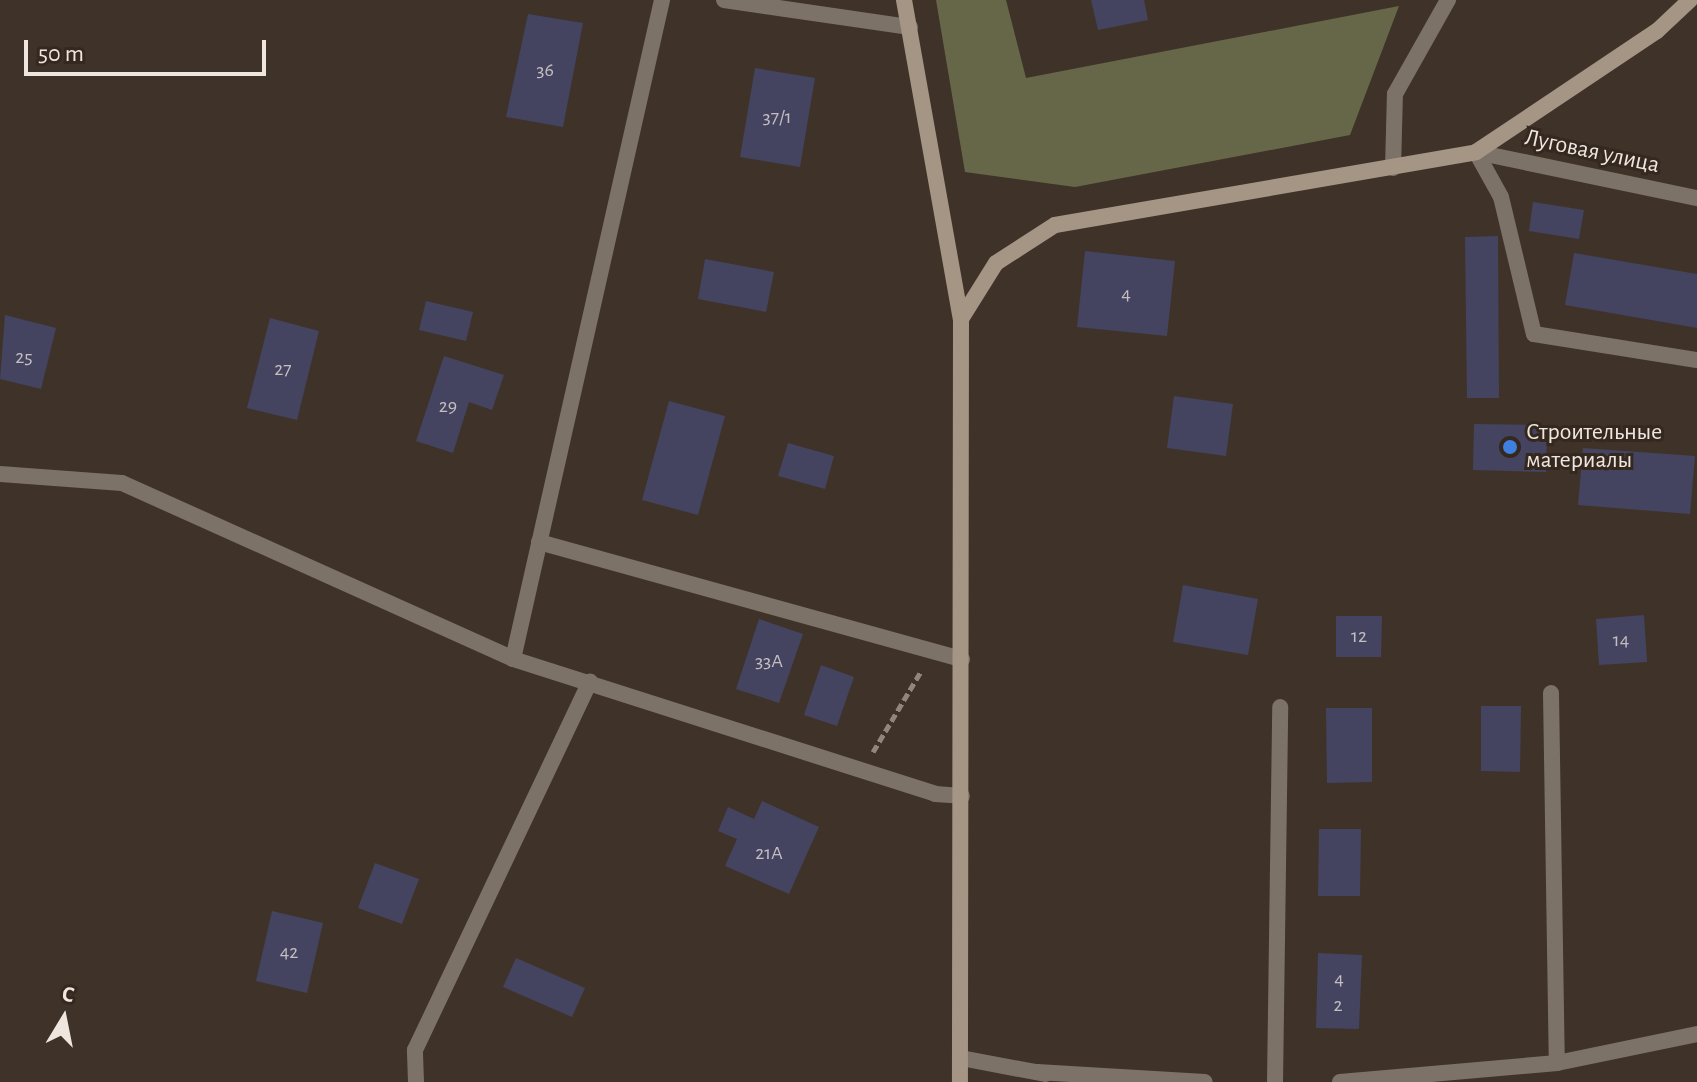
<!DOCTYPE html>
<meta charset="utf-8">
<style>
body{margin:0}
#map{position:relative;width:1697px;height:1082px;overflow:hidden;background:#3f3229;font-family:"Alegreya Sans",sans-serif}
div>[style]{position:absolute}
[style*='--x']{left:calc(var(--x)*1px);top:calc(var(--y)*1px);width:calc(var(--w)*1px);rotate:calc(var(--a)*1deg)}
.forest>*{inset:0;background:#666749}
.building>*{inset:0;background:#444460}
.path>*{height:5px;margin-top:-2.5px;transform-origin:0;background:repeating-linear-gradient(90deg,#91867e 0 8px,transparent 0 12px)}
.lane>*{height:16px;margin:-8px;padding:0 8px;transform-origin:8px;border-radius:8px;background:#7d7268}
.street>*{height:16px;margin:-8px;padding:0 8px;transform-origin:8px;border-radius:8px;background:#7d7268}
.secondary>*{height:16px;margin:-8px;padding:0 8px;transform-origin:8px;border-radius:8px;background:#a59584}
.dots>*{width:22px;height:22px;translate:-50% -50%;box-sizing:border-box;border:4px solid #34281f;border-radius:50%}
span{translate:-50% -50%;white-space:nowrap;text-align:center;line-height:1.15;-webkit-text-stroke:6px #34281f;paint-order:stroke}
.number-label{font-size:20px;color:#c4bec0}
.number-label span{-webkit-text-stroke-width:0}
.street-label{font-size:24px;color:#efe6e0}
.poi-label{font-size:24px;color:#efe6e0}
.left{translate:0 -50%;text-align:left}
.north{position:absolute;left:24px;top:978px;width:80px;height:80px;-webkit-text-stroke:6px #34281f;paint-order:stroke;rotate:10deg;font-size:22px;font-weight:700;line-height:32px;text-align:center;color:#efe6e0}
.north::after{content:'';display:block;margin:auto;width:28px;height:36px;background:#efe6e0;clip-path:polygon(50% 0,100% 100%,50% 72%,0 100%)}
.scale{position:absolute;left:24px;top:40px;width:242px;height:36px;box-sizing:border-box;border:4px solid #efe6e0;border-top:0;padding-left:10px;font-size:24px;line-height:28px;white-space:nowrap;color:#efe6e0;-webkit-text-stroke:6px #34281f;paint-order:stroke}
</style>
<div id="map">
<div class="forest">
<i style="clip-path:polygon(936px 0,1006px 0,1026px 78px,1399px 6px,1350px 135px,1075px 187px,965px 172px)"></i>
</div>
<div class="building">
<i style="clip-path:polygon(1091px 0,1144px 0,1148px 20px,1098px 30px)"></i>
<i style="clip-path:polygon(528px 14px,583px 23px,563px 127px,506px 117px)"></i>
<i style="clip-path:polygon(755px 68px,815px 78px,800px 167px,740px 157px)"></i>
<i style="clip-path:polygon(1533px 202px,1584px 210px,1579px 239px,1529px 231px)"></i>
<i style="clip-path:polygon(1498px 236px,1499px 398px,1467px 398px,1465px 237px)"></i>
<i style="clip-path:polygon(1085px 251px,1175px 261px,1167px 336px,1077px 327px)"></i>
<i style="clip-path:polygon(1574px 253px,1697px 274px,1697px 328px,1565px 305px)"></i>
<i style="clip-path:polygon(705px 259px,774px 272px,766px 312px,698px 299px)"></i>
<i style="clip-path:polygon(426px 301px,473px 312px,466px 341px,419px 330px)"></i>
<i style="clip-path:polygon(5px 315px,56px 328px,41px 389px,0 379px)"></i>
<i style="clip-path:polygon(270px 318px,319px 331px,297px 420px,247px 408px)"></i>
<i style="clip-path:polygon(444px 356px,504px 375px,492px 410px,469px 402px,453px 453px,416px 441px)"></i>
<i style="clip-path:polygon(1174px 396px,1233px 404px,1226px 456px,1167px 448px)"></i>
<i style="clip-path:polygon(669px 401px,725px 416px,698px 515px,642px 500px)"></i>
<i style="clip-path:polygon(1474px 424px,1547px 425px,1546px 472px,1473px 470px)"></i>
<i style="clip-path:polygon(788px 443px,834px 456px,825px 489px,778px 476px)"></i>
<i style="clip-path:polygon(1583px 448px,1695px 456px,1690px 514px,1578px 505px)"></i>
<i style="clip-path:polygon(1183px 585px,1258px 599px,1248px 655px,1173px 642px)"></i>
<i style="clip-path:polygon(1644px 615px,1647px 662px,1599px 665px,1596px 619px)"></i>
<i style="clip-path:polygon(1336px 616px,1382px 616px,1381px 657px,1336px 657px)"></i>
<i style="clip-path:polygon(759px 619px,803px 634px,779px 703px,736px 689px)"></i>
<i style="clip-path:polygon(821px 665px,854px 677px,837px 726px,804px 715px)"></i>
<i style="clip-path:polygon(1481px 706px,1521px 706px,1520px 772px,1481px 771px)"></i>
<i style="clip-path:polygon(1326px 708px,1372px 708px,1372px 782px,1327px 783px)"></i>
<i style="clip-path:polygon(762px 801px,819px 827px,789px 894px,725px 866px,737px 839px,718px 831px,728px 807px,754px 819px)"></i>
<i style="clip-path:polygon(1319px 829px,1361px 829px,1360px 896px,1318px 896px)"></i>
<i style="clip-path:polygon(375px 863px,419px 879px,402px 924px,358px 908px)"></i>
<i style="clip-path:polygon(272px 911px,323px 923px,307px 993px,256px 981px)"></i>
<i style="clip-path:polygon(1318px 953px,1362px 955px,1359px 1029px,1316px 1028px)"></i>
<i style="clip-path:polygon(516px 958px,585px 988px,572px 1017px,503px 987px)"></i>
</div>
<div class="path">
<i style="--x:873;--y:752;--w:94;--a:-59.3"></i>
</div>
<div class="lane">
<i style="--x:1476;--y:152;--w:51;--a:60.9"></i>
<i style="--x:1501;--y:197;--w:141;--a:76.5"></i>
<i style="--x:1534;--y:334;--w:165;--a:9.1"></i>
<i style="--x:1393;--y:168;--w:74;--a:-88.5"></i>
<i style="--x:1395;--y:94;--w:108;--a:-60.6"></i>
<i style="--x:539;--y:542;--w:439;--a:15.5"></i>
<i style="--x:513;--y:659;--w:676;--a:-77.26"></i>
<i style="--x:1551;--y:693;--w:370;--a:89.1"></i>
<i style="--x:1275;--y:1082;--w:375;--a:-89.2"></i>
</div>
<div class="street">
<i style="--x:724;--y:0;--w:188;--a:8.3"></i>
<i style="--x:1476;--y:152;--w:226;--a:11.8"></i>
<i style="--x:0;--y:474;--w:122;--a:4.2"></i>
<i style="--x:122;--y:483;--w:429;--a:24.2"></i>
<i style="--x:513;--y:659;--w:443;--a:17.7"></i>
<i style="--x:935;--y:794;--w:27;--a:4"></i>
<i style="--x:961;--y:1058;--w:86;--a:10.7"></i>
<i style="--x:1037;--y:1072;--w:168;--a:3.4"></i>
<i style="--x:416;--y:1082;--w:32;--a:-92"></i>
<i style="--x:415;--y:1050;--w:408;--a:-64.6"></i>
<i style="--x:1340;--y:1082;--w:218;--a:-5"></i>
<i style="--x:1557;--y:1063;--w:143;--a:-11.7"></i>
</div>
<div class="secondary">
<i style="--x:904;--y:0;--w:324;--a:79.9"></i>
<i style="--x:961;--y:319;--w:763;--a:90.08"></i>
<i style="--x:961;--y:319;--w:66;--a:-58"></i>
<i style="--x:996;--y:263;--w:70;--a:-32.8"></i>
<i style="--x:1055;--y:225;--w:427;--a:-9.8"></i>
<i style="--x:1476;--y:152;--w:218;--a:-33.8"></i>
<i style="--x:1657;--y:31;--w:45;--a:-43.2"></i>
</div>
<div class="dots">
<i style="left:1510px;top:447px;background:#3f7fe0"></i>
</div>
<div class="number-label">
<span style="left:545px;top:70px">36</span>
<span style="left:777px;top:117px">37/1</span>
<span style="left:1126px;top:294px">4</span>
<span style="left:24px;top:357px">25</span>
<span style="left:283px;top:369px">27</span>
<span style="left:448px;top:406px">29</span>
<span style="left:1359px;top:636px">12</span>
<span style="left:1621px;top:640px">14</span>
<span style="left:769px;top:661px">33А</span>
<span style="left:769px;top:853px">21А</span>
<span style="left:289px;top:952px">42</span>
<span style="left:1339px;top:979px">4</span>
<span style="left:1338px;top:1005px">2</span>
</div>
<div class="street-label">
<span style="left:1592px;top:152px;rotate:12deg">Луговая улица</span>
</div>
<div class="poi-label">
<span class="left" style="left:1526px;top:447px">Строительные<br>материалы</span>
</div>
<div class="north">С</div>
<div class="scale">50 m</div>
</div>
